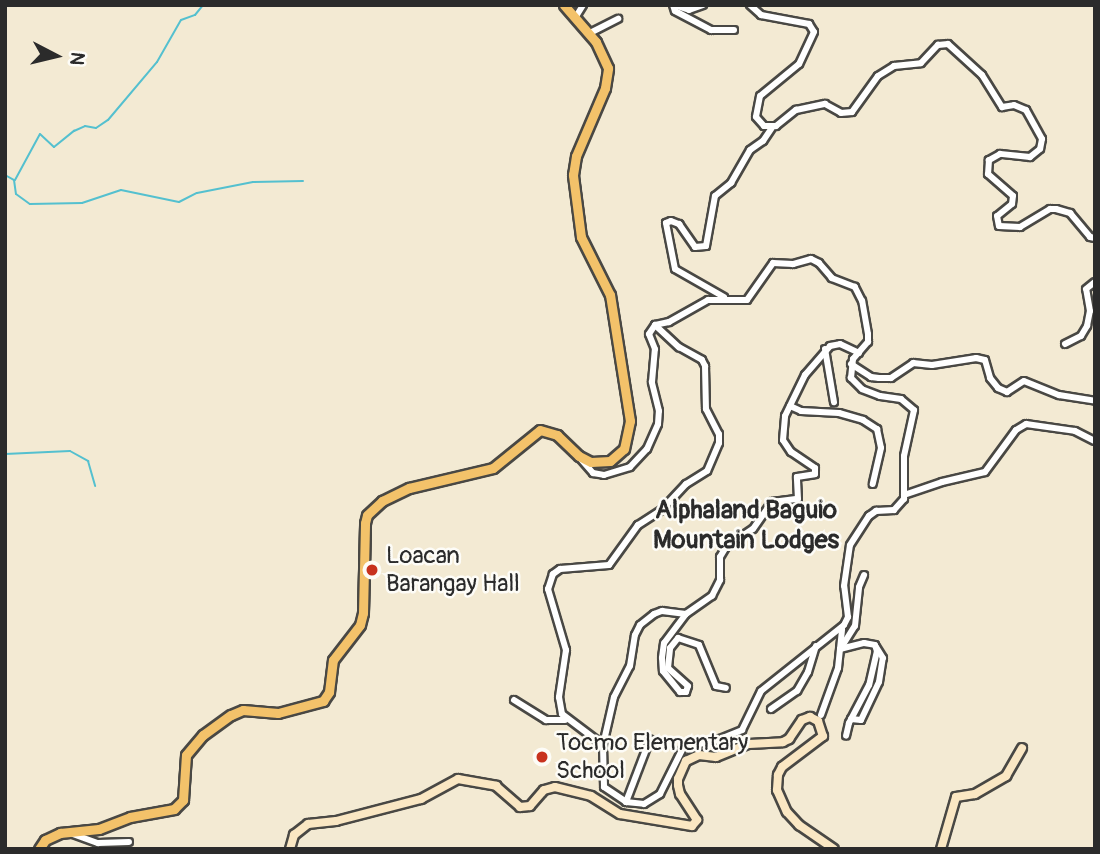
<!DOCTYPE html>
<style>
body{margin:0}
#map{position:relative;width:1100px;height:854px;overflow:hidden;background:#f3ead3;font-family:Pangolin,sans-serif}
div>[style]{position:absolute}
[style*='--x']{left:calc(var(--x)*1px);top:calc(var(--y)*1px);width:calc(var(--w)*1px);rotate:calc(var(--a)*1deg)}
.stream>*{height:2px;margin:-1px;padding:0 1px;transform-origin:1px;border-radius:1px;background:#54c0cf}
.roads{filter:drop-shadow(2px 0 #494844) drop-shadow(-2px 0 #494844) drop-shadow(0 2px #494844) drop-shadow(0 -2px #494844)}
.street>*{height:6px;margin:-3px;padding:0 3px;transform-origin:3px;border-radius:3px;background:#fff}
.secondary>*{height:8px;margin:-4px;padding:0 4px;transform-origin:4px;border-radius:4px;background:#fae7c3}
.primary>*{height:9px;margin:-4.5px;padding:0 4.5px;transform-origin:4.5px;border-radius:4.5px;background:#f3c26a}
.dots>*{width:19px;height:19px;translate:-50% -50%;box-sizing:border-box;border:4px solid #fdfcf7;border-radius:50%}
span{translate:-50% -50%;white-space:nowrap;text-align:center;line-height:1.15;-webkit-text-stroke:5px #fdfcf7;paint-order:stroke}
.poi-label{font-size:24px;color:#2b2b2b}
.left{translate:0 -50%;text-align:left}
.neighbourhood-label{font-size:26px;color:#2b2b2b;font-weight:700}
.frame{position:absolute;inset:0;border:7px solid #2b2b2b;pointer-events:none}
.north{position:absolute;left:21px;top:21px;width:70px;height:70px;-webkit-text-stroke:5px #fdfcf7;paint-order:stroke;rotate:97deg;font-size:19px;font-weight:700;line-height:28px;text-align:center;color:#2b2b2b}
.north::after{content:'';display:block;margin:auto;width:24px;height:32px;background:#2b2b2b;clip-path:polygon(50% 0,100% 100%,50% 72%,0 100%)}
</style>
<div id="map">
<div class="stream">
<i style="--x:5;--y:175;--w:10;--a:29"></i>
<i style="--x:14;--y:180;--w:14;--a:82"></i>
<i style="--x:16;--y:194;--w:17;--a:36"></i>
<i style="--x:30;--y:204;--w:52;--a:-1.1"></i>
<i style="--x:82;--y:203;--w:41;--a:-18.4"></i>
<i style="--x:121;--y:190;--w:59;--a:11.7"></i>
<i style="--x:179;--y:202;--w:20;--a:-27"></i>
<i style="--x:197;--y:193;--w:57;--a:-11.1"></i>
<i style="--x:253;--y:182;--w:50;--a:-1.1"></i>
<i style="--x:15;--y:180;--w:52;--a:-61.5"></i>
<i style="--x:40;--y:134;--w:19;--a:43"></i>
<i style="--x:54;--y:147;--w:26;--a:-39"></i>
<i style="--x:74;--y:131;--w:12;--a:-24"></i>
<i style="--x:85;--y:126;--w:11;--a:10"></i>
<i style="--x:96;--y:128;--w:14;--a:-34"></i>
<i style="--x:108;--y:120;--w:76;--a:-49.8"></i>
<i style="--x:157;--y:62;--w:48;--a:-60.3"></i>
<i style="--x:181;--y:20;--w:15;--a:-20"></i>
<i style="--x:195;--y:15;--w:13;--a:-51"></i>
<i style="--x:5;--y:454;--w:65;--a:-2.6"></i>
<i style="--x:70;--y:451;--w:21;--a:29"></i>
<i style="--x:88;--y:461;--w:26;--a:74"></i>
</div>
<div class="roads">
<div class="street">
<i style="--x:673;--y:5;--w:6;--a:72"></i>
<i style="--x:675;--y:11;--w:41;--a:27.8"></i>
<i style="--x:711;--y:30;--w:23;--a:0"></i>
<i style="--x:674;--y:5;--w:16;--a:18"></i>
<i style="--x:689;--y:10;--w:15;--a:-20"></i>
<i style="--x:750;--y:5;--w:15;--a:42"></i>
<i style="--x:761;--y:15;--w:49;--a:10.6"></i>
<i style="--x:809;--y:24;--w:9;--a:58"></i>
<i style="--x:814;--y:32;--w:35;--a:115"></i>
<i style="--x:799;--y:64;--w:50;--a:140.6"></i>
<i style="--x:760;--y:96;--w:21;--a:101"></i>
<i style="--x:756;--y:117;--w:12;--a:48"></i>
<i style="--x:764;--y:126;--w:12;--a:0"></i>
<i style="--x:776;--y:126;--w:26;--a:-39"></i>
<i style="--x:796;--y:110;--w:30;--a:-12"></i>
<i style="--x:825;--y:104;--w:18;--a:29"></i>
<i style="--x:841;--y:113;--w:11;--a:-5"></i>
<i style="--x:852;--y:112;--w:44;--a:-54.2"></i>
<i style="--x:878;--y:76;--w:19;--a:-32"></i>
<i style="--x:894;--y:66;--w:27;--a:-6"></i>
<i style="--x:921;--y:63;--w:25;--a:-47"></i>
<i style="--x:938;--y:45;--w:10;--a:-6"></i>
<i style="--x:948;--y:44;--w:46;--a:42.4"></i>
<i style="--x:982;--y:75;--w:38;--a:58"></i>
<i style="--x:1002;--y:107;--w:12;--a:-9"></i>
<i style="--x:1014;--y:105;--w:13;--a:23"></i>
<i style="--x:1026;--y:110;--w:33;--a:61"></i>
<i style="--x:1042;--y:139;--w:10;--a:101"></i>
<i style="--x:1040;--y:149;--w:13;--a:141"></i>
<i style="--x:1030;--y:157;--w:30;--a:-174"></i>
<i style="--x:1000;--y:154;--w:13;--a:151"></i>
<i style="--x:989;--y:160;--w:14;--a:94"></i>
<i style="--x:988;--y:174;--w:33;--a:41"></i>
<i style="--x:1013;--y:196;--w:8;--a:97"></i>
<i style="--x:1012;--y:204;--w:19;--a:141"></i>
<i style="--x:997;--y:216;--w:10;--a:79"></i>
<i style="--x:999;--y:226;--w:21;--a:3"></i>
<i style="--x:1020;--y:227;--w:35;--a:-31"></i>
<i style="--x:1050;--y:209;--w:6;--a:0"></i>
<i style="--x:1056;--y:209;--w:15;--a:16"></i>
<i style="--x:1070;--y:213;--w:31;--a:50"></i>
<i style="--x:1090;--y:237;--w:5;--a:11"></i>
<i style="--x:575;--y:18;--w:15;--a:-58"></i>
<i style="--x:588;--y:34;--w:34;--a:-27"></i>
<i style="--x:724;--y:297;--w:56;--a:-150.3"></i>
<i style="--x:675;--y:269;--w:47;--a:-101.1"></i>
<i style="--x:666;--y:223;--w:5;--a:-22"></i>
<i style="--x:671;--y:221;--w:9;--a:21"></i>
<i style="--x:679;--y:224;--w:28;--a:55"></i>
<i style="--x:695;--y:247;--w:11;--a:-5"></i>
<i style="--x:706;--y:246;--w:51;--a:-79.8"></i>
<i style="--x:715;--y:196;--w:21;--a:-39"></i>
<i style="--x:731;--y:183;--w:38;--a:-60"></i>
<i style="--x:750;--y:150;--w:16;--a:-35"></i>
<i style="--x:763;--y:141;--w:18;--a:-56"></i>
<i style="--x:1065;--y:344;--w:18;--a:-27"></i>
<i style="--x:1081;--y:336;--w:12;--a:-59"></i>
<i style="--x:1087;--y:326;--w:15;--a:-79"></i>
<i style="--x:1090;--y:311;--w:22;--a:-100"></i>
<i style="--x:1086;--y:289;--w:11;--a:-38"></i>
<i style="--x:825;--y:349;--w:54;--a:80.4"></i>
<i style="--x:851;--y:364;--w:24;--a:33"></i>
<i style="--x:871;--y:377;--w:8;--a:7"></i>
<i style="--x:879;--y:378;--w:12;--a:0"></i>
<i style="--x:891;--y:378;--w:27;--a:-34"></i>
<i style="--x:913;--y:363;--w:19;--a:6"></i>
<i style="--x:932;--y:365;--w:45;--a:-9"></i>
<i style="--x:976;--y:358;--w:9;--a:13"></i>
<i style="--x:985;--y:360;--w:19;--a:74"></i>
<i style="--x:990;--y:378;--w:13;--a:51"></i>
<i style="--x:998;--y:388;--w:10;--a:24"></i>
<i style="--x:1007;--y:392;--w:20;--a:-33"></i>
<i style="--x:1024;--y:381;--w:38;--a:22"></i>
<i style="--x:1059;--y:395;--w:36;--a:9"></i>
<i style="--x:790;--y:406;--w:12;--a:24"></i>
<i style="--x:801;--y:411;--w:38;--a:3"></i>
<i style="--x:839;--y:413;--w:25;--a:16"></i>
<i style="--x:863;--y:420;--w:17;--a:33"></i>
<i style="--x:877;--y:429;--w:19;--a:78"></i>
<i style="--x:881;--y:448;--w:37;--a:103"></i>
<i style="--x:580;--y:458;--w:20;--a:49"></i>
<i style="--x:593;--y:473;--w:11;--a:10"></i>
<i style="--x:604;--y:475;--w:27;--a:-17"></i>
<i style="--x:630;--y:467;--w:25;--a:-47"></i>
<i style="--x:647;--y:449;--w:27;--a:-66"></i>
<i style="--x:658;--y:424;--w:13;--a:-86"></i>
<i style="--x:659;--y:411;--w:30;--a:-104"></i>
<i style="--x:652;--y:382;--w:33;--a:-85"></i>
<i style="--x:655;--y:349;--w:16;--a:-112"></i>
<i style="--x:649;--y:334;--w:11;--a:-56"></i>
<i style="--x:655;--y:325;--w:33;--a:43"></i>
<i style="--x:679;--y:347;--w:26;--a:29"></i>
<i style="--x:702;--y:360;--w:7;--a:63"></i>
<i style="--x:705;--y:366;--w:43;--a:88.7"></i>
<i style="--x:706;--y:409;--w:28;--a:63"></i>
<i style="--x:719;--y:434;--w:9;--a:90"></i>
<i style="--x:719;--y:443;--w:30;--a:113"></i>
<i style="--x:707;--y:471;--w:25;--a:148"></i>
<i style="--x:686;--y:484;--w:34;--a:133"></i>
<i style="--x:663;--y:509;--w:30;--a:147"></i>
<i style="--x:638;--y:525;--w:49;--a:125.9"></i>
<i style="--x:609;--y:565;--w:49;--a:175.3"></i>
<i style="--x:560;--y:569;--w:9;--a:144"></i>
<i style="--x:553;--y:574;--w:16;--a:108"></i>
<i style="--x:548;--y:589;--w:64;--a:73.6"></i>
<i style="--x:566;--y:650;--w:48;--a:98.5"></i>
<i style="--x:559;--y:697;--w:17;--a:80"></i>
<i style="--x:562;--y:714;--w:51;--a:37.1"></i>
<i style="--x:603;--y:745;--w:49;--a:-77.1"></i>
<i style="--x:614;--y:697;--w:35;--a:-63"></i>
<i style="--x:630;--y:666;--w:31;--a:-81"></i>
<i style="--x:635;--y:635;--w:11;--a:-63"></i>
<i style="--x:640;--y:625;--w:18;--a:-38"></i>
<i style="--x:654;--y:614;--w:9;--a:-21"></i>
<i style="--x:662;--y:611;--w:24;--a:7"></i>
<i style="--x:686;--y:614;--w:36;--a:127"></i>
<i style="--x:664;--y:643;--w:15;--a:98"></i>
<i style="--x:662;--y:658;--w:13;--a:86"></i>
<i style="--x:663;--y:671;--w:27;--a:51"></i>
<i style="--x:680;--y:692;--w:6;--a:0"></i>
<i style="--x:686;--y:692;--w:6;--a:-72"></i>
<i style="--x:688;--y:686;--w:27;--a:-138"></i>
<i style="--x:668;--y:668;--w:20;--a:-84"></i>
<i style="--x:670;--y:648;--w:13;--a:-51"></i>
<i style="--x:678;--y:638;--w:22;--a:18"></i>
<i style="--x:699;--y:645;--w:44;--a:67.5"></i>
<i style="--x:716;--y:686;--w:10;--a:11"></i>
<i style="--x:904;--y:495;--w:40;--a:-18.9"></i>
<i style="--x:942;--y:482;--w:44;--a:-13.1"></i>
<i style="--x:985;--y:472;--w:52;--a:-53.6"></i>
<i style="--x:1016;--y:430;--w:12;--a:-31"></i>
<i style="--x:1026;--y:424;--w:49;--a:8.1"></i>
<i style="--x:1075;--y:431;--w:22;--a:27"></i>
<i style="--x:686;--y:614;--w:32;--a:-35"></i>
<i style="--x:712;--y:596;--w:18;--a:-63"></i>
<i style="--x:720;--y:580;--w:23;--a:-90"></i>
<i style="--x:720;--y:557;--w:12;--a:-59"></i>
<i style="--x:726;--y:547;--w:32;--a:-34"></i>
<i style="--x:753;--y:529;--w:33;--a:-55"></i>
<i style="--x:772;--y:502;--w:26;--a:-7"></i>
<i style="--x:798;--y:499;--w:22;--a:-93"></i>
<i style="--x:797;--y:477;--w:18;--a:-9"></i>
<i style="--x:815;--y:474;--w:6;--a:-90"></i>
<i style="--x:815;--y:468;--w:29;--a:-146"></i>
<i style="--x:791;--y:452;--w:14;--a:-124"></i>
<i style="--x:783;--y:440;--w:24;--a:-85"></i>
<i style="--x:785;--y:416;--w:46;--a:-64"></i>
<i style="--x:805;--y:375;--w:38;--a:-49"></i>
<i style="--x:830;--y:346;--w:10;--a:-11"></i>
<i style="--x:840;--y:344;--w:21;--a:25"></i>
<i style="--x:841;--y:648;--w:26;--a:-58"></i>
<i style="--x:855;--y:626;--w:39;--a:-84"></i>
<i style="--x:859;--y:587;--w:13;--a:-67"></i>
<i style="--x:840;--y:649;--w:25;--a:-14"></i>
<i style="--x:864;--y:643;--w:11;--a:10"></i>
<i style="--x:875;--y:645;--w:6;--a:72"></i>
<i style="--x:877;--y:651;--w:35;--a:103"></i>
<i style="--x:869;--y:685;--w:43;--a:117.8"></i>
<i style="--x:849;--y:723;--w:13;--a:103"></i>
<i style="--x:514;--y:700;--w:38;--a:32"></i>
<i style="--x:546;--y:720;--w:19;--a:0"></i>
<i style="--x:771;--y:709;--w:32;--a:-35"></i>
<i style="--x:797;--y:691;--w:22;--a:-60"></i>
<i style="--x:808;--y:672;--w:27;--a:-73"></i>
<i style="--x:821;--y:715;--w:50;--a:-70.1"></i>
<i style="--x:838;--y:668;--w:39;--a:-84"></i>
<i style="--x:851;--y:719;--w:10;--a:6"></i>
<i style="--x:861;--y:720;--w:42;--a:-64.7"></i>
<i style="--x:879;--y:682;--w:24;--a:-81"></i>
<i style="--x:883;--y:658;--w:13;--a:-122"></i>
<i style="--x:603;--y:745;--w:42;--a:88.6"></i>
<i style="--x:604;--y:787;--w:27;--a:34"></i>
<i style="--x:626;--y:802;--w:18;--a:6"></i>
<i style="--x:644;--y:804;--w:19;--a:-32"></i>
<i style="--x:660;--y:794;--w:51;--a:-63.4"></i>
<i style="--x:683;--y:748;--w:38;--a:-14"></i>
<i style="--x:720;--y:739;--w:24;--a:-22"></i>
<i style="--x:742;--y:730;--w:43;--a:-64"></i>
<i style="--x:761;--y:691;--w:106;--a:-38.5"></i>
<i style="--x:844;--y:625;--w:9;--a:-63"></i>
<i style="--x:848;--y:617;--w:31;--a:-97"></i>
<i style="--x:844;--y:586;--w:41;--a:-81.7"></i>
<i style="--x:850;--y:545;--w:35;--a:-57"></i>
<i style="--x:869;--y:516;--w:9;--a:-36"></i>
<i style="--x:876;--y:511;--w:18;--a:-3"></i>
<i style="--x:894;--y:510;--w:15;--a:-48"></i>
<i style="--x:904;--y:499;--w:43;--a:-90"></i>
<i style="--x:904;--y:456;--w:47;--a:-77.7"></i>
<i style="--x:914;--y:410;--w:17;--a:-140"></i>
<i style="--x:901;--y:399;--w:21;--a:-172"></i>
<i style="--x:880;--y:396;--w:19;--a:-159"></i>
<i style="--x:862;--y:389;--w:16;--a:-135"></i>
<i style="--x:851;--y:378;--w:19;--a:-84"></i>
<i style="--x:853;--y:359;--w:23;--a:-49"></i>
<i style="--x:868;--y:342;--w:8;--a:-90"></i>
<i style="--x:868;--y:334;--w:34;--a:-100"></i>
<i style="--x:862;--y:301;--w:16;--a:-117"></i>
<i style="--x:855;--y:287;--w:25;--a:-159"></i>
<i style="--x:832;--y:278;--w:20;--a:-131"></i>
<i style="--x:819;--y:263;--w:9;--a:-153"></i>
<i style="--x:811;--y:259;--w:19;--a:164"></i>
<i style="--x:793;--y:264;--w:20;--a:-177"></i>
<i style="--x:773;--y:263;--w:45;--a:125.1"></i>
<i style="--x:747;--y:300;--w:39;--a:180"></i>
<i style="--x:708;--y:300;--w:45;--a:150.6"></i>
<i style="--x:669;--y:322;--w:14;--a:168"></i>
<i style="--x:626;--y:802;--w:67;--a:-69.1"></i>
<i style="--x:70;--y:833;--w:30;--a:20"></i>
<i style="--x:98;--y:843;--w:31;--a:-2"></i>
</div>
<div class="secondary">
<i style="--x:290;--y:849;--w:15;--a:-74"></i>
<i style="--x:294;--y:835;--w:18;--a:-38"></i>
<i style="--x:308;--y:824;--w:28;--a:-6"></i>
<i style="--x:336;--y:821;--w:88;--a:-14.5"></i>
<i style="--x:421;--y:799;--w:42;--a:-28.4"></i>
<i style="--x:458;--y:779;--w:39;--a:10"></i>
<i style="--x:496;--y:786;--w:32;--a:41"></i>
<i style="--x:520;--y:807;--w:10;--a:-6"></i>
<i style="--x:530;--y:806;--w:21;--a:-49"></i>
<i style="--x:544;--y:790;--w:11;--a:-15"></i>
<i style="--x:555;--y:787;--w:37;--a:14"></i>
<i style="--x:591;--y:796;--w:34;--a:32"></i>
<i style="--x:620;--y:814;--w:73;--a:9.5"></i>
<i style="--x:692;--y:826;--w:8;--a:-50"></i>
<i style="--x:697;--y:820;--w:31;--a:-123"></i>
<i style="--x:680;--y:794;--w:9;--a:-103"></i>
<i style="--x:678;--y:785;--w:6;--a:-90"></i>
<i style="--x:678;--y:779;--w:20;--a:-66"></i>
<i style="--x:686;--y:761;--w:14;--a:-25"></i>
<i style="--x:699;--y:755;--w:17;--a:7"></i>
<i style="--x:716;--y:757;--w:35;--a:-22"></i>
<i style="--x:749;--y:744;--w:34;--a:-3"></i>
<i style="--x:783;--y:742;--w:7;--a:-27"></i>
<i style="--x:789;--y:739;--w:23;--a:-56"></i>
<i style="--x:802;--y:720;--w:9;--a:-21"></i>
<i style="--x:810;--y:717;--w:9;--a:27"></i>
<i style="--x:818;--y:721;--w:16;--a:72"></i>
<i style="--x:823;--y:736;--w:51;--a:142.9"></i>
<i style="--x:782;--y:767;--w:9;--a:117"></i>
<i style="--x:778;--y:775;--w:15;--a:94"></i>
<i style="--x:777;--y:790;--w:24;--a:66"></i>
<i style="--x:787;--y:812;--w:18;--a:47"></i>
<i style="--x:799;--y:825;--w:42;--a:34.4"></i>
<i style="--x:941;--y:849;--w:54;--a:-73.9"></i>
<i style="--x:956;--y:797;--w:19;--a:-9"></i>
<i style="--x:975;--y:794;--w:36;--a:-30"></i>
<i style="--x:1006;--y:776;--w:32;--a:-60"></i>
</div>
<div class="primary">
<i style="--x:39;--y:849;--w:11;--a:-56"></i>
<i style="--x:45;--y:840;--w:17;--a:-25"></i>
<i style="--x:60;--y:833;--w:39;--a:-6"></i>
<i style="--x:99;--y:829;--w:33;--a:-21"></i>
<i style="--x:130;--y:817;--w:45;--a:-10.3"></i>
<i style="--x:174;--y:809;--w:13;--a:-45"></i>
<i style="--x:183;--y:800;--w:45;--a:-86.2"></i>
<i style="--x:186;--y:755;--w:26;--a:-50"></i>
<i style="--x:203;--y:735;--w:34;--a:-36"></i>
<i style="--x:231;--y:715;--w:13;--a:-23"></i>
<i style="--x:243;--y:710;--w:35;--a:5"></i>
<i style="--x:278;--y:713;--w:47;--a:-14.9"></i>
<i style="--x:323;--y:701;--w:11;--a:-56"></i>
<i style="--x:329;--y:692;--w:32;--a:-83"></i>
<i style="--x:333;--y:660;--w:44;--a:-52.4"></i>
<i style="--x:360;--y:625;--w:12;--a:-76"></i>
<i style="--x:363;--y:613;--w:90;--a:-88.7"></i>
<i style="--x:365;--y:523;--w:8;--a:-76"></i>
<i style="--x:367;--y:515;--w:21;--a:-43"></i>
<i style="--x:382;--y:501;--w:30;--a:-26"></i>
<i style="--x:409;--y:488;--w:86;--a:-13.4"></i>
<i style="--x:493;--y:468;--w:60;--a:-39"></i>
<i style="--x:540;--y:430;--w:18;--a:16"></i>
<i style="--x:557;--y:435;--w:30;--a:44"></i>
<i style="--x:579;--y:456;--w:13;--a:27"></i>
<i style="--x:591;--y:462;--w:19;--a:-3"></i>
<i style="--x:610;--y:461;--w:18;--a:-41"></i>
<i style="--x:624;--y:449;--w:29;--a:-78"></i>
<i style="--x:630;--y:421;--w:128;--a:-99"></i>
<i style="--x:610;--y:295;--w:65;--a:-116.6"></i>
<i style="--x:581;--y:237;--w:63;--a:-97.4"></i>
<i style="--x:573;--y:175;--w:19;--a:-81"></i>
<i style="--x:576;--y:156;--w:74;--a:-66.9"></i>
<i style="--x:605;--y:88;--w:20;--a:-81"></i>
<i style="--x:608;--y:68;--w:29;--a:-115"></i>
<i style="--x:596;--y:42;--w:49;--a:-130.9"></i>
</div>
</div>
<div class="dots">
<i style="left:372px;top:570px;background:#c8321e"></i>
<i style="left:542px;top:757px;background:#c8321e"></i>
</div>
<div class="poi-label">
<span class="left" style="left:386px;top:570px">Loacan<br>Barangay Hall</span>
<span class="left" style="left:556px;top:757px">Tocmo Elementary<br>School</span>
</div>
<div class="neighbourhood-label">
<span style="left:746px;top:526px">Alphaland Baguio<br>Mountain Lodges</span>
</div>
<div class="frame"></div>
<div class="north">N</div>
</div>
